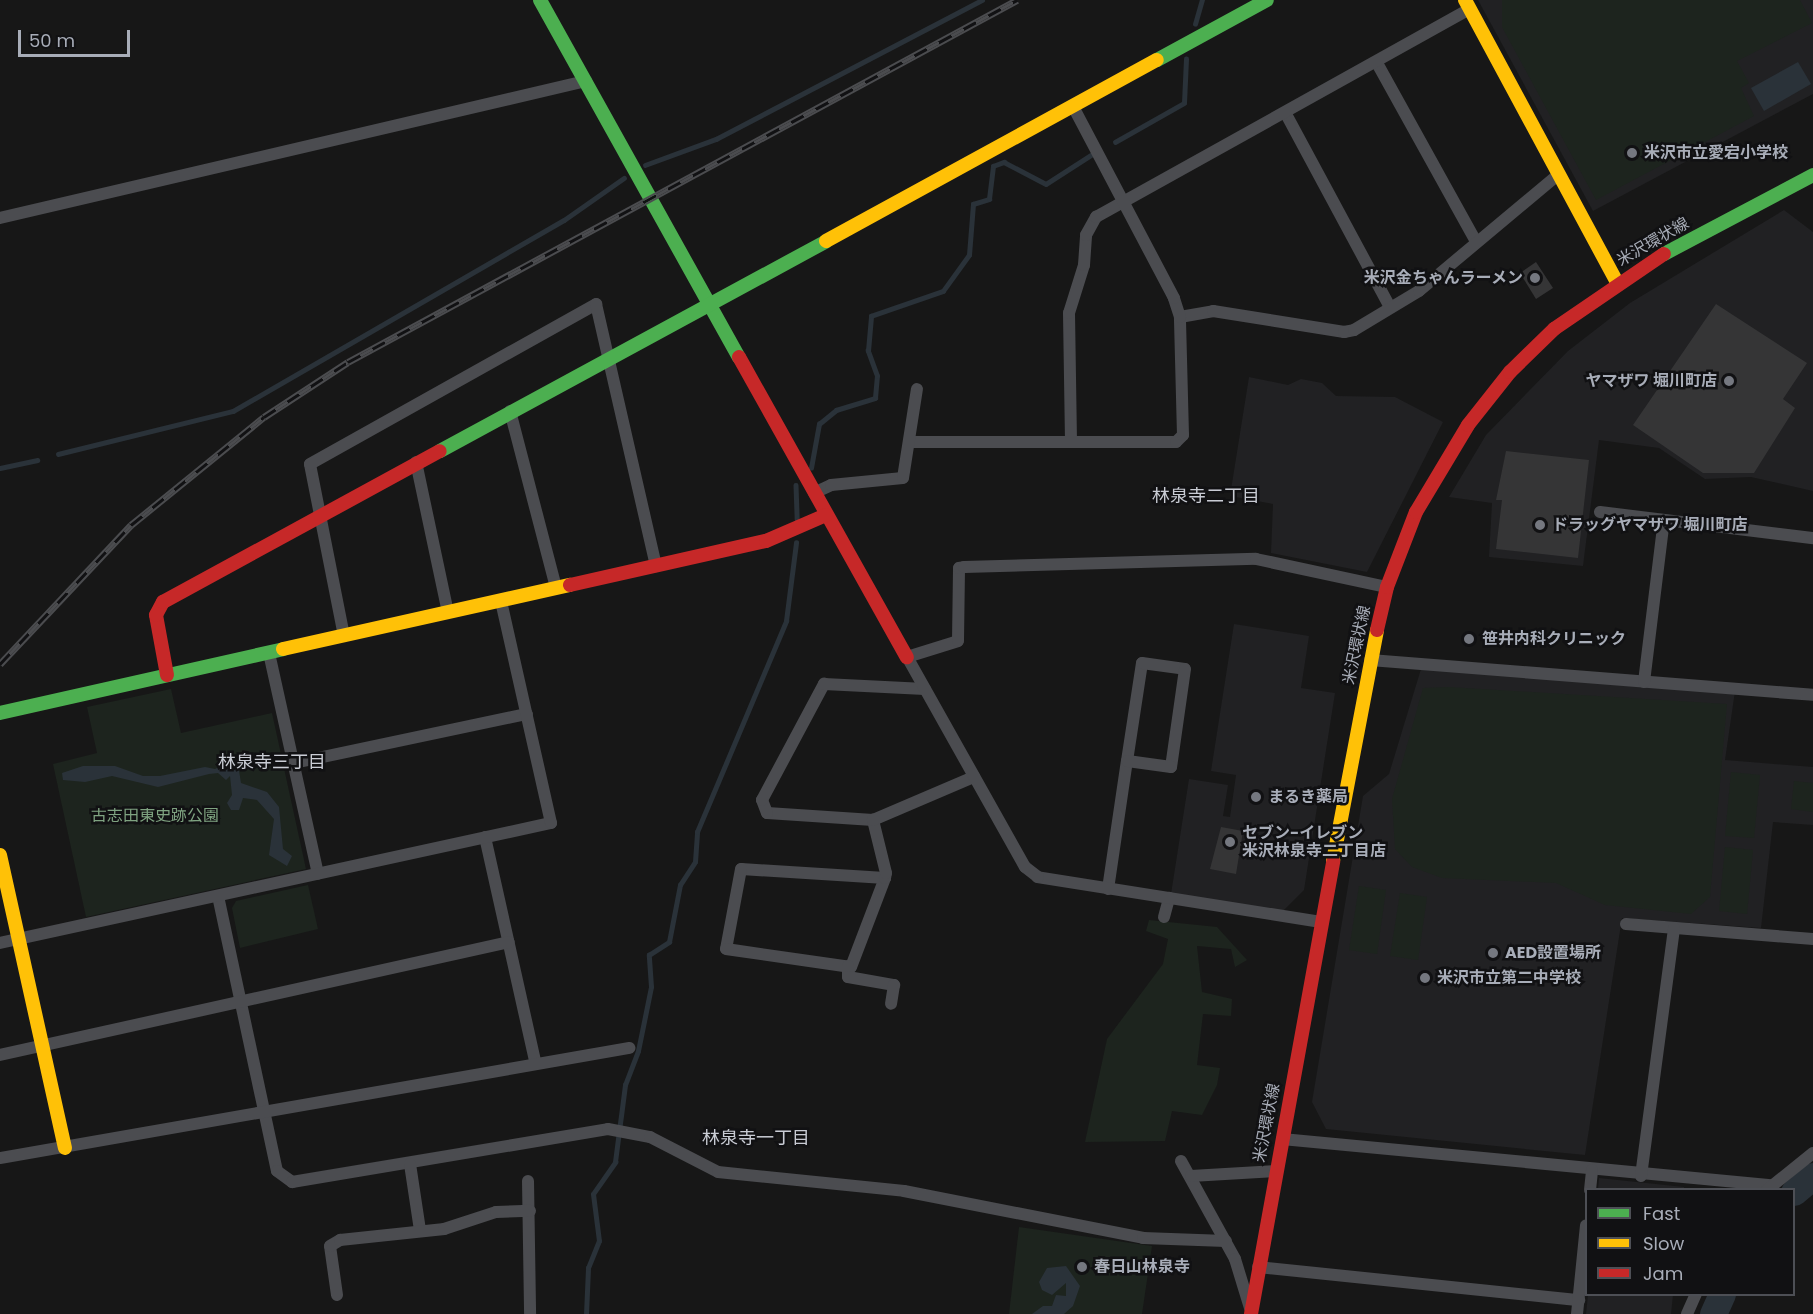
<!DOCTYPE html>
<meta charset="utf-8">
<style>
body{margin:0}
#map{position:relative;width:1813px;height:1314px;overflow:hidden;background:#171717;font-family:Poppins,"Noto Sans JP",sans-serif}
div>[style]{position:absolute}
[style*='--x']{left:calc(var(--x)*1px);top:calc(var(--y)*1px);width:calc(var(--w)*1px);rotate:calc(var(--a)*1deg)}
.built>*{inset:0;background:#212123}
.green>*{inset:0;background:#1d241e}
.water>*{inset:0;background:#2a3239}
.stream>*{height:4.5px;margin:-2.25px;padding:0 2.25px;transform-origin:2.25px;border-radius:2.25px;background:#2a3239}
.river>*{height:27px;margin:-13.5px;padding:0 13.5px;transform-origin:13.5px;border-radius:13.5px;background:#2a3239}
.building>*{inset:0;background:#353536}
.street>*{height:12px;margin:-6px;padding:0 6px;transform-origin:6px;border-radius:6px;background:#4b4c50}
.fast>*{height:14px;margin:-7px;padding:0 7px;transform-origin:7px;border-radius:7px;background:#4caf50}
.slow>*{height:14px;margin:-7px;padding:0 7px;transform-origin:7px;border-radius:7px;background:#ffc107}
.jam>*{height:14px;margin:-7px;padding:0 7px;transform-origin:7px;border-radius:7px;background:#c62828}
.rail>*{height:7px;margin-top:-3.5px;transform-origin:0;background:repeating-linear-gradient(90deg,#111113 0 14px,#4b4c4f 0 28px);box-sizing:border-box;border-block:2px solid #4b4c4f}
.dots>*{width:16px;height:16px;translate:-50% -50%;box-sizing:border-box;border:3px solid #111113;border-radius:50%}
span{translate:-50% -50%;white-space:nowrap;text-align:center;line-height:1.15;-webkit-text-stroke:5px #111113;paint-order:stroke}
.poi-label{font-size:16px;color:#a8adb8;font-weight:700}
.left{translate:0 -50%;text-align:left}
.right{translate:-100% -50%;text-align:right}
.street-label{font-size:16px;color:#a8adb8}
.park-label{font-size:16px;color:#7fa381}
.neighbourhood-label{font-size:18px;color:#c9ccd4}
.legend{position:absolute;left:1585px;top:1188px;width:210px;height:108px;box-sizing:border-box;background:#111113;border:2px solid #4d4f55;margin:0;padding:8px 10px;list-style:none;font-size:18px;color:#a8adb8}
.legend li{display:flex;align-items:center;gap:12px;height:30px}
.legend b{width:30px;border:2px solid #4d4f55}
.scale{position:absolute;left:18px;top:30px;width:112px;height:27px;box-sizing:border-box;border:3px solid #a8adb8;border-top:0;padding-left:8px;font-size:18px;line-height:21px;white-space:nowrap;color:#a8adb8;-webkit-text-stroke:4px #111113;paint-order:stroke}
</style>
<div id="map">
<div class="built">
<i style="clip-path:polygon(1478px 0,1813px 0,1813px 94px,1593px 211px)"></i>
<i style="clip-path:polygon(1784px 210px,1813px 232px,1813px 491px,1751px 477px,1705px 479px,1659px 448px,1599px 440px,1583px 566px,1489px 557px,1492px 503px,1449px 497px,1486px 435px,1568px 351px,1630px 303px)"></i>
<i style="clip-path:polygon(1249px 377px,1288px 385px,1301px 379px,1322px 383px,1336px 396px,1395px 397px,1443px 422px,1367px 572px,1271px 553px,1273px 504px,1230px 496px)"></i>
<i style="clip-path:polygon(1234px 624px,1309px 636px,1301px 688px,1335px 693px,1304px 890px,1283px 911px,1171px 894px,1189px 779px,1228px 785px,1223px 816px,1230px 817px,1236px 775px,1211px 771px)"></i>
<i style="clip-path:polygon(1421px 669px,1735px 691px,1725px 760px,1813px 767px,1813px 825px,1773px 822px,1761px 928px,1622px 918px,1585px 1155px,1326px 1129px,1312px 1102px,1363px 796px,1389px 774px)"></i>
<i style="clip-path:polygon(1599px 1178px,1684px 1187px,1684px 1189px,1598px 1189px)"></i>
<i style="clip-path:polygon(1588px 1295px,1673px 1295px,1671px 1314px,1586px 1314px)"></i>
</div>
<div class="green">
<i style="clip-path:polygon(1502px 0,1800px 0,1812px 23px,1737px 61px,1749px 83px,1741px 88px,1754px 116px,1596px 200px,1502px 27px)"></i>
<i style="clip-path:polygon(1449px 687px,1727px 704px,1710px 897px,1691px 914px,1605px 905px,1556px 883px,1442px 878px,1412px 867px,1395px 849px,1392px 799px,1423px 688px)"></i>
<i style="clip-path:polygon(171px 689px,181px 733px,272px 713px,306px 869px,86px 917px,53px 764px,97px 753px,87px 707px)"></i>
<i style="clip-path:polygon(1731px 772px,1760px 775px,1754px 838px,1725px 836px)"></i>
<i style="clip-path:polygon(1794px 781px,1813px 783px,1813px 812px,1791px 809px)"></i>
<i style="clip-path:polygon(1725px 847px,1753px 850px,1747px 914px,1719px 911px)"></i>
<i style="clip-path:polygon(308px 885px,318px 929px,240px 948px,232px 908px,236px 901px)"></i>
<i style="clip-path:polygon(1359px 886px,1386px 890px,1377px 954px,1349px 950px)"></i>
<i style="clip-path:polygon(1400px 893px,1427px 897px,1418px 960px,1390px 956px)"></i>
<i style="clip-path:polygon(1149px 920px,1217px 927px,1247px 960px,1235px 967px,1231px 949px,1197px 946px,1202px 992px,1232px 999px,1231px 1016px,1203px 1014px,1197px 1065px,1220px 1068px,1217px 1085px,1202px 1115px,1172px 1111px,1165px 1141px,1085px 1142px,1107px 1039px,1163px 964px,1168px 939px,1146px 931px)"></i>
<i style="clip-path:polygon(1019px 1227px,1152px 1246px,1142px 1314px,1009px 1314px)"></i>
</div>
<div class="water">
<i style="clip-path:polygon(1798px 62px,1811px 84px,1764px 111px,1751px 88px)"></i>
<i style="clip-path:polygon(237px 758px,241px 783px,267px 792px,279px 807px,283px 849px,292px 856px,287px 866px,269px 855px,274px 819px,257px 800px,243px 798px,239px 810px,231px 810px,227px 803px,232px 795px,230px 776px,226px 780px,218px 773px,209px 774px,158px 787px,112px 776px,85px 782px,63px 780px,62px 773px,83px 766px,115px 766px,143px 776px,160px 776px,205px 767px,215px 769px)"></i>
<i style="clip-path:polygon(1066px 1266px,1080px 1286px,1073px 1306px,1064px 1314px,1032px 1314px,1043px 1306px,1052px 1306px,1056px 1295px,1066px 1296px,1066px 1283px,1052px 1295px,1042px 1290px,1039px 1282px,1047px 1268px)"></i>
</div>
<div class="stream">
<i style="--x:1195;--y:24;--w:25;--a:-74"></i>
<i style="--x:1115;--y:142;--w:79;--a:-29.5"></i>
<i style="--x:1184;--y:103;--w:44;--a:-87.4"></i>
<i style="--x:645;--y:165;--w:76;--a:-20.1"></i>
<i style="--x:716;--y:139;--w:300;--a:-27.6"></i>
<i style="--x:58;--y:454;--w:180;--a:-13.8"></i>
<i style="--x:233;--y:411;--w:382;--a:-30"></i>
<i style="--x:564;--y:220;--w:73;--a:-35"></i>
<i style="--x:0;--y:468;--w:38;--a:-12"></i>
<i style="--x:811;--y:468;--w:45;--a:-79.7"></i>
<i style="--x:819;--y:424;--w:22;--a:-39"></i>
<i style="--x:836;--y:410;--w:41;--a:-17.1"></i>
<i style="--x:875;--y:398;--w:22;--a:-85"></i>
<i style="--x:877;--y:376;--w:27;--a:-110"></i>
<i style="--x:868;--y:351;--w:35;--a:-85"></i>
<i style="--x:871;--y:316;--w:76;--a:-19.1"></i>
<i style="--x:943;--y:291;--w:44;--a:-54.2"></i>
<i style="--x:969;--y:255;--w:51;--a:-85.5"></i>
<i style="--x:973;--y:204;--w:17;--a:-17"></i>
<i style="--x:989;--y:199;--w:33;--a:-83"></i>
<i style="--x:993;--y:166;--w:12;--a:-20"></i>
<i style="--x:1004;--y:162;--w:47;--a:27.6"></i>
<i style="--x:1046;--y:184;--w:54;--a:-32.8"></i>
<i style="--x:796;--y:485;--w:34;--a:88"></i>
<i style="--x:586;--y:1314;--w:46;--a:-87.5"></i>
<i style="--x:588;--y:1268;--w:29;--a:-68"></i>
<i style="--x:599;--y:1241;--w:47;--a:-97.3"></i>
<i style="--x:593;--y:1194;--w:39;--a:-55"></i>
<i style="--x:615;--y:1162;--w:78;--a:-82.6"></i>
<i style="--x:625;--y:1085;--w:36;--a:-69"></i>
<i style="--x:638;--y:1051;--w:65;--a:-78.5"></i>
<i style="--x:651;--y:987;--w:32;--a:-94"></i>
<i style="--x:649;--y:955;--w:24;--a:-33"></i>
<i style="--x:669;--y:942;--w:58;--a:-79.1"></i>
<i style="--x:680;--y:885;--w:27;--a:-57"></i>
<i style="--x:695;--y:862;--w:30;--a:-86"></i>
<i style="--x:697;--y:832;--w:229;--a:-67.1"></i>
<i style="--x:786;--y:621;--w:79;--a:-82.7"></i>
</div>
<div class="river">
<i style="--x:1794;--y:1192;--w:25;--a:-40"></i>
<i style="--x:1713;--y:1314;--w:22;--a:-66"></i>
</div>
<div class="building">
<i style="clip-path:polygon(1536px 262px,1553px 288px,1536px 299px,1520px 273px)"></i>
<i style="clip-path:polygon(1716px 304px,1807px 363px,1783px 399px,1795px 408px,1754px 473px,1703px 473px,1633px 425px)"></i>
<i style="clip-path:polygon(1506px 451px,1589px 460px,1578px 558px,1496px 549px,1502px 500px,1496px 500px)"></i>
<i style="clip-path:polygon(1221px 827px,1243px 831px,1236px 874px,1210px 869px)"></i>
</div>
<div class="street">
<i style="--x:1377;--y:63;--w:202;--a:61"></i>
<i style="--x:1286;--y:114;--w:219;--a:61.7"></i>
<i style="--x:0;--y:218;--w:602;--a:-13.16"></i>
<i style="--x:1180;--y:317;--w:34;--a:-10"></i>
<i style="--x:1213;--y:311;--w:133;--a:9.1"></i>
<i style="--x:1344;--y:332;--w:10;--a:-11"></i>
<i style="--x:1354;--y:330;--w:76;--a:-31"></i>
<i style="--x:1419;--y:291;--w:182;--a:-39.9"></i>
<i style="--x:510;--y:411;--w:183;--a:75.4"></i>
<i style="--x:1071;--y:441;--w:128;--a:-90.9"></i>
<i style="--x:1069;--y:313;--w:50;--a:-72.6"></i>
<i style="--x:1084;--y:265;--w:30;--a:-86"></i>
<i style="--x:1086;--y:235;--w:21;--a:-61"></i>
<i style="--x:1096;--y:217;--w:428;--a:-29.1"></i>
<i style="--x:910;--y:442;--w:266;--a:0"></i>
<i style="--x:1176;--y:442;--w:10;--a:-45"></i>
<i style="--x:1183;--y:435;--w:118;--a:-91.5"></i>
<i style="--x:1180;--y:317;--w:20;--a:-108"></i>
<i style="--x:1174;--y:298;--w:215;--a:-117.8"></i>
<i style="--x:416;--y:462;--w:153;--a:78"></i>
<i style="--x:814;--y:493;--w:19;--a:-25"></i>
<i style="--x:831;--y:485;--w:72;--a:-5.6"></i>
<i style="--x:903;--y:478;--w:90;--a:-81.1"></i>
<i style="--x:1600;--y:512;--w:215;--a:7"></i>
<i style="--x:344;--y:636;--w:175;--a:-101.2"></i>
<i style="--x:310;--y:464;--w:328;--a:-29.2"></i>
<i style="--x:596;--y:304;--w:269;--a:77.1"></i>
<i style="--x:269;--y:653;--w:226;--a:77.5"></i>
<i style="--x:1370;--y:660;--w:444;--a:4.5"></i>
<i style="--x:1644;--y:682;--w:163;--a:-83"></i>
<i style="--x:294;--y:763;--w:238;--a:-11.9"></i>
<i style="--x:873;--y:820;--w:106;--a:-176.2"></i>
<i style="--x:767;--y:813;--w:14;--a:-111"></i>
<i style="--x:762;--y:800;--w:132;--a:-61.9"></i>
<i style="--x:824;--y:684;--w:101;--a:2.8"></i>
<i style="--x:485;--y:837;--w:230;--a:77.4"></i>
<i style="--x:885;--y:878;--w:144;--a:-176.4"></i>
<i style="--x:741;--y:869;--w:81;--a:100.6"></i>
<i style="--x:726;--y:949;--w:126;--a:8.2"></i>
<i style="--x:851;--y:967;--w:95;--a:-69.1"></i>
<i style="--x:885;--y:878;--w:5;--a:-79"></i>
<i style="--x:886;--y:873;--w:55;--a:-103.8"></i>
<i style="--x:873;--y:820;--w:110;--a:-23.1"></i>
<i style="--x:1108;--y:889;--w:129;--a:-81.6"></i>
<i style="--x:1127;--y:761;--w:99;--a:-81.3"></i>
<i style="--x:1142;--y:663;--w:43;--a:7.9"></i>
<i style="--x:1185;--y:669;--w:99;--a:98.1"></i>
<i style="--x:1171;--y:767;--w:44;--a:-172.2"></i>
<i style="--x:218;--y:896;--w:281;--a:77.9"></i>
<i style="--x:277;--y:1171;--w:19;--a:36"></i>
<i style="--x:292;--y:1182;--w:320;--a:-9.5"></i>
<i style="--x:608;--y:1129;--w:43;--a:10.8"></i>
<i style="--x:650;--y:1137;--w:76;--a:27.2"></i>
<i style="--x:718;--y:1172;--w:187;--a:5.8"></i>
<i style="--x:904;--y:1191;--w:244;--a:11.1"></i>
<i style="--x:1143;--y:1238;--w:83;--a:2.1"></i>
<i style="--x:1164;--y:917;--w:20;--a:-75"></i>
<i style="--x:1321;--y:922;--w:287;--a:-171"></i>
<i style="--x:1038;--y:877;--w:16;--a:-142"></i>
<i style="--x:1025;--y:867;--w:241;--a:-119.3"></i>
<i style="--x:907;--y:657;--w:53;--a:-17.4"></i>
<i style="--x:958;--y:641;--w:73;--a:-89.2"></i>
<i style="--x:959;--y:568;--w:5;--a:-11"></i>
<i style="--x:964;--y:567;--w:292;--a:-1.6"></i>
<i style="--x:1256;--y:559;--w:134;--a:12.1"></i>
<i style="--x:1626;--y:924;--w:188;--a:4.6"></i>
<i style="--x:0;--y:943;--w:564;--a:-12.29"></i>
<i style="--x:551;--y:823;--w:228;--a:-102.7"></i>
<i style="--x:848;--y:966;--w:11;--a:90"></i>
<i style="--x:848;--y:977;--w:47;--a:9.9"></i>
<i style="--x:894;--y:985;--w:19;--a:99"></i>
<i style="--x:0;--y:1055;--w:521;--a:-12.52"></i>
<i style="--x:1282;--y:1139;--w:491;--a:5.4"></i>
<i style="--x:0;--y:1158;--w:639;--a:-9.92"></i>
<i style="--x:1181;--y:1161;--w:112;--a:61.1"></i>
<i style="--x:1235;--y:1259;--w:51;--a:73"></i>
<i style="--x:410;--y:1164;--w:67;--a:81.4"></i>
<i style="--x:1191;--y:1176;--w:84;--a:-3.4"></i>
<i style="--x:1641;--y:1176;--w:250;--a:-82.4"></i>
<i style="--x:528;--y:1181;--w:133;--a:89.1"></i>
<i style="--x:1590;--y:1190;--w:20;--a:-84"></i>
<i style="--x:1767;--y:1190;--w:59;--a:-38.8"></i>
<i style="--x:1258;--y:1267;--w:323;--a:5.9"></i>
<i style="--x:337;--y:1295;--w:49;--a:-98.1"></i>
<i style="--x:330;--y:1246;--w:12;--a:-31"></i>
<i style="--x:340;--y:1240;--w:105;--a:-6"></i>
<i style="--x:444;--y:1229;--w:55;--a:-18.1"></i>
<i style="--x:496;--y:1212;--w:34;--a:-2"></i>
<i style="--x:1577;--y:1314;--w:89;--a:-84.2"></i>
<i style="--x:1687;--y:1314;--w:22;--a:-66"></i>
</div>
<div class="fast">
<i style="--x:540;--y:0;--w:409;--a:60.9"></i>
<i style="--x:1157;--y:60;--w:125;--a:-28.6"></i>
<i style="--x:1664;--y:254;--w:169;--a:-27.9"></i>
<i style="--x:440;--y:451;--w:439;--a:-28.5"></i>
<i style="--x:0;--y:713;--w:290;--a:-12.7"></i>
</div>
<div class="slow">
<i style="--x:1465;--y:0;--w:320;--a:61.7"></i>
<i style="--x:826;--y:241;--w:377;--a:-28.7"></i>
<i style="--x:283;--y:649;--w:294;--a:-12.6"></i>
<i style="--x:0;--y:855;--w:300;--a:77.5"></i>
<i style="--x:1333;--y:861;--w:235;--a:-79.2"></i>
</div>
<div class="jam">
<i style="--x:739;--y:357;--w:344;--a:60.8"></i>
<i style="--x:570;--y:585;--w:201;--a:-12.7"></i>
<i style="--x:766;--y:541;--w:65;--a:-23.4"></i>
<i style="--x:1377;--y:630;--w:44;--a:-76.9"></i>
<i style="--x:1387;--y:587;--w:80;--a:-68.9"></i>
<i style="--x:1416;--y:512;--w:101;--a:-59.1"></i>
<i style="--x:1468;--y:425;--w:68;--a:-51.6"></i>
<i style="--x:1510;--y:372;--w:62;--a:-44.3"></i>
<i style="--x:1554;--y:329;--w:133;--a:-34.3"></i>
<i style="--x:167;--y:675;--w:61;--a:-100.4"></i>
<i style="--x:156;--y:615;--w:15;--a:-62"></i>
<i style="--x:163;--y:602;--w:315;--a:-28.6"></i>
<i style="--x:1251;--y:1314;--w:460;--a:-79.7"></i>
</div>
<div class="rail">
<i style="--x:0;--y:664;--w:191;--a:-46.7"></i>
<i style="--x:131;--y:525;--w:171;--a:-39.1"></i>
<i style="--x:264;--y:417;--w:100;--a:-33.2"></i>
<i style="--x:348;--y:362;--w:761;--a:-28.42"></i>
</div>
<div class="dots">
<i style="left:1632px;top:153px;background:#757880"></i>
<i style="left:1535px;top:278px;background:#757880"></i>
<i style="left:1729px;top:381px;background:#757880"></i>
<i style="left:1540px;top:525px;background:#757880"></i>
<i style="left:1469px;top:639px;background:#757880"></i>
<i style="left:1256px;top:797px;background:#757880"></i>
<i style="left:1230px;top:842px;background:#757880"></i>
<i style="left:1493px;top:953px;background:#757880"></i>
<i style="left:1425px;top:978px;background:#757880"></i>
<i style="left:1082px;top:1267px;background:#757880"></i>
</div>
<div class="poi-label">
<span class="left" style="left:1644px;top:153px">米沢市立愛宕小学校</span>
<span class="right" style="left:1523px;top:278px">米沢金ちゃんラーメン</span>
<span class="right" style="left:1717px;top:381px">ヤマザワ 堀川町店</span>
<span class="left" style="left:1552px;top:525px">ドラッグヤマザワ 堀川町店</span>
<span class="left" style="left:1482px;top:639px">笹井内科クリニック</span>
<span class="left" style="left:1268px;top:797px">まるき薬局</span>
<span class="left" style="left:1242px;top:842px">セブン-イレブン<br>米沢林泉寺二丁目店</span>
<span class="left" style="left:1505px;top:953px">AED設置場所</span>
<span class="left" style="left:1437px;top:978px">米沢市立第二中学校</span>
<span class="left" style="left:1094px;top:1267px">春日山林泉寺</span>
</div>
<div class="street-label">
<span style="left:1653px;top:242px;rotate:-30deg">米沢環状線</span>
<span style="left:1357px;top:645px;rotate:-78deg">米沢環状線</span>
<span style="left:1267px;top:1123px;rotate:-79deg">米沢環状線</span>
</div>
<div class="park-label">
<span style="left:155px;top:816px">古志田東史跡公園</span>
</div>
<div class="neighbourhood-label">
<span style="left:1206px;top:496px">林泉寺二丁目</span>
<span style="left:272px;top:762px">林泉寺三丁目</span>
<span style="left:756px;top:1138px">林泉寺一丁目</span>
</div>
<ul class="legend">
<li><b style="height:8px;background:#4caf50"></b>Fast</li>
<li><b style="height:8px;background:#ffc107"></b>Slow</li>
<li><b style="height:8px;background:#c62828"></b>Jam</li>
</ul>
<div class="scale">50 m</div>
</div>
